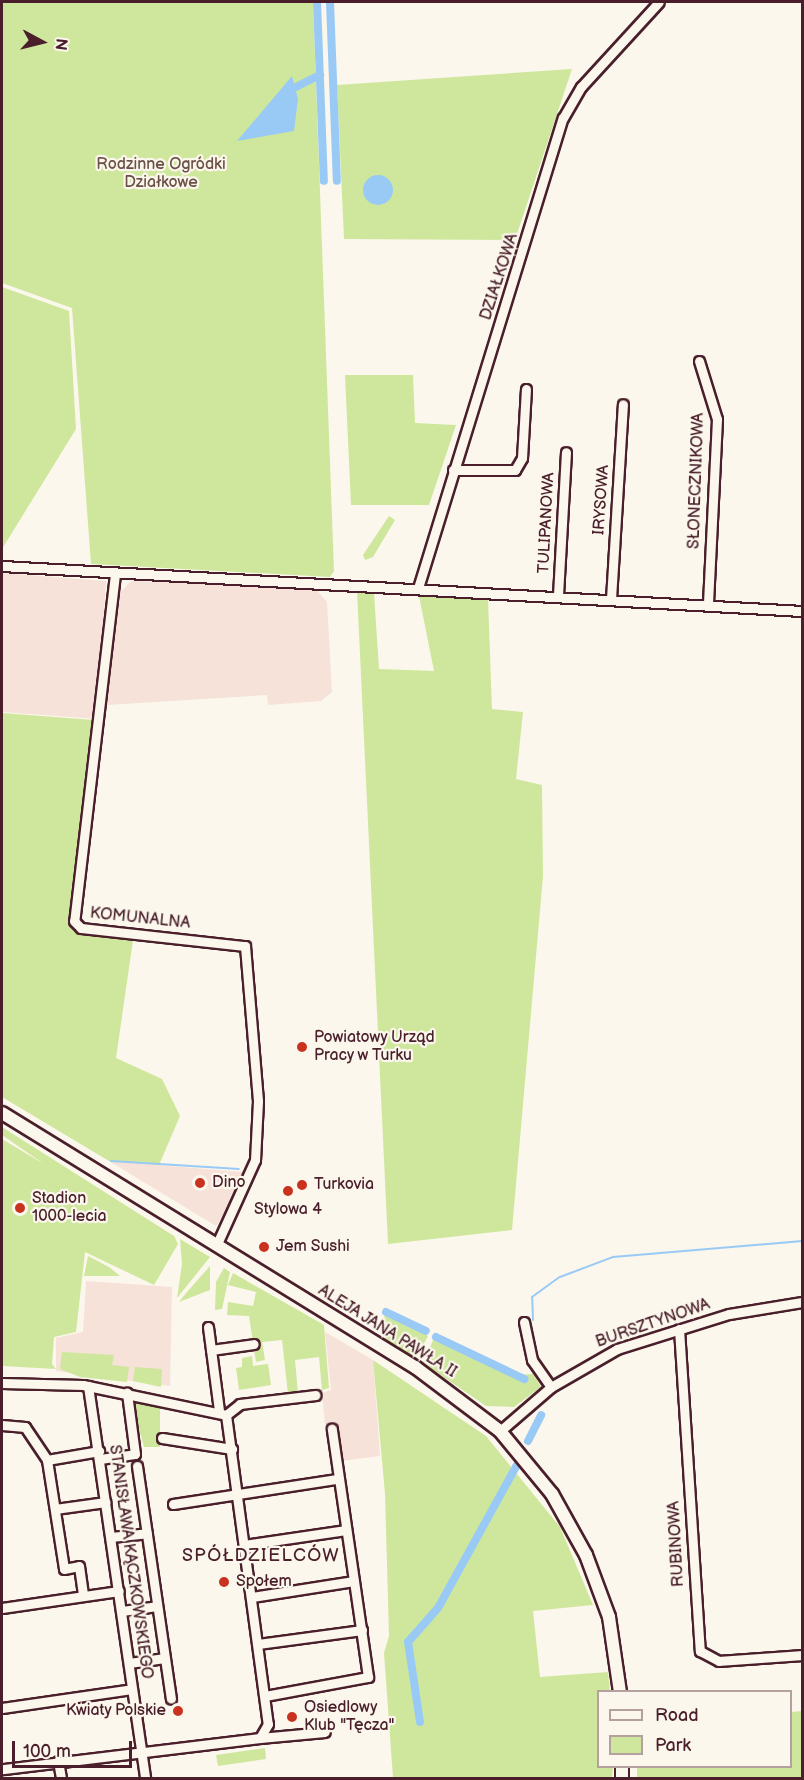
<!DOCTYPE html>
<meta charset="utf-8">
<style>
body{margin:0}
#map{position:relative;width:804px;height:1780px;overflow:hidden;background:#fbf7ec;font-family:"Balsamiq Sans",sans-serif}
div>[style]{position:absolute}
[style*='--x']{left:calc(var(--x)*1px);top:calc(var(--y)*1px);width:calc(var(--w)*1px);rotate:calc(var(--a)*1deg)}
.built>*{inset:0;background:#f6e2d8}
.green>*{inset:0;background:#cfe79c}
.water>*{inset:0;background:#99caf5}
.round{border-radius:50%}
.stream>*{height:2px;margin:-1px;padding:0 1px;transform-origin:1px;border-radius:1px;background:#99caf5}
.canal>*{height:8px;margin:-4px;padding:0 4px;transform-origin:4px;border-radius:4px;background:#99caf5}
.roads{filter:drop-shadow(2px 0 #4a1f2b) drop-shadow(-2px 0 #4a1f2b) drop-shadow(0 2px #4a1f2b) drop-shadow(0 -2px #4a1f2b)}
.minor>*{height:9px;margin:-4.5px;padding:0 4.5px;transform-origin:4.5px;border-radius:4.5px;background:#fbf7ec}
.major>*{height:12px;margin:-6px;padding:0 6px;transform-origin:6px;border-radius:6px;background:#fbf7ec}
.dots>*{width:16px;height:16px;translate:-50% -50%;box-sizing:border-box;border:3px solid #fbf7ec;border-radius:50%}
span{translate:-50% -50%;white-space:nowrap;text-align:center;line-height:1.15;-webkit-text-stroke:4.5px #fbf7ec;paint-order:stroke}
.park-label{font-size:16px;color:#6b5147}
.street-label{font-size:16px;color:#4a1f2b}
.poi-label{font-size:16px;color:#4a1f2b}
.left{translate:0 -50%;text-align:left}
.right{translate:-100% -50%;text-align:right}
.neighbourhood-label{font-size:18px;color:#4a1f2b;letter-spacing:1.5px}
.frame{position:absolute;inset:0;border:3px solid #4a1f2b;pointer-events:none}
.legend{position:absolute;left:597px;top:1690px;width:195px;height:78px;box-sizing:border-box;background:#fbf7ec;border:2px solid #b4a19f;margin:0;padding:8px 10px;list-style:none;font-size:18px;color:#4a1f2b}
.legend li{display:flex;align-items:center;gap:12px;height:30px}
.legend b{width:30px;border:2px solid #b4a19f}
.north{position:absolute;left:12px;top:12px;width:60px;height:60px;-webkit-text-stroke:4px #fbf7ec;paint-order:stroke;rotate:97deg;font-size:16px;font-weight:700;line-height:24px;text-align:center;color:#4a1f2b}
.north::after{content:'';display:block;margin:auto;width:21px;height:27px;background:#4a1f2b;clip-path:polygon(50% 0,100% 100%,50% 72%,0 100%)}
.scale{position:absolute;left:12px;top:1741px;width:120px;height:27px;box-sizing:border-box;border:3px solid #4a1f2b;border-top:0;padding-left:8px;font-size:18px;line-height:21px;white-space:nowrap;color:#4a1f2b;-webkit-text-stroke:4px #fbf7ec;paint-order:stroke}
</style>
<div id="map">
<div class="built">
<i style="clip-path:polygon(2px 573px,106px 581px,97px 719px,2px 712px)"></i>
<i style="clip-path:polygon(131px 581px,314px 587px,327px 602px,332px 692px,321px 701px,268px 705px,267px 695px,107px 705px,116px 597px)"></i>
<i style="clip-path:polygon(109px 1161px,243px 1172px,227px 1220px,222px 1217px,216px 1226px)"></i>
<i style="clip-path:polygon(86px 1281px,172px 1287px,170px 1386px,56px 1371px,56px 1338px,83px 1332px)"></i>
<i style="clip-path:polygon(325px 1332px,373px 1360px,380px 1456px,341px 1461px,336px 1424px,325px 1424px,322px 1393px,331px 1390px)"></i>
</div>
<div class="green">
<i style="clip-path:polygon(2px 2px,313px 2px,334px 571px,330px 577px,91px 564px,72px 308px,2px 283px)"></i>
<i style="clip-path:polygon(572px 69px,515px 240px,344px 239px,337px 85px)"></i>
<i style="clip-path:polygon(2px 287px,69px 311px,76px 429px,2px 549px)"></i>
<i style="clip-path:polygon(345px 375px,413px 375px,415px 423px,456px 425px,429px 505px,351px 505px)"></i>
<i style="clip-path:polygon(389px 516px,395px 520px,373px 557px,365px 560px,363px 555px)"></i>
<i style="clip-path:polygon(357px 591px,374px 593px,379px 669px,434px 671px,419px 596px,488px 599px,492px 709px,523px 712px,516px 779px,542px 785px,543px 876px,512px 1230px,388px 1244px)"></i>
<i style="clip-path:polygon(2px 713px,94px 720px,71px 929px,133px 940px,116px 1058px,162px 1079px,180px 1116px,159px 1165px,109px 1161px,2px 1097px)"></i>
<i style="clip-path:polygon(2px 1127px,174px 1236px,178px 1244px,154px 1285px,85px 1252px,76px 1332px,54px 1337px,52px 1364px,56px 1369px,2px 1366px,2px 1139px,44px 1164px,2px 1135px)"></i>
<i style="clip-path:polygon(180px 1239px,210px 1257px,177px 1298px,182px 1264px)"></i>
<i style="clip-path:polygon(88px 1256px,109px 1267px,120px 1276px,84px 1276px)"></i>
<i style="clip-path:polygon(210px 1266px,210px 1290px,179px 1302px,187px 1292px)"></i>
<i style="clip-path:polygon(224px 1268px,230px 1272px,222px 1309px,215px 1310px,216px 1282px)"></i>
<i style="clip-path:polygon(233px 1273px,324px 1325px,329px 1388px,322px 1390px,319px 1357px,295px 1360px,298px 1393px,288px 1394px,282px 1340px,262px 1342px,265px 1360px,256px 1362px,249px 1316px,227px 1315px,228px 1302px,253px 1306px,256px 1292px,228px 1285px)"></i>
<i style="clip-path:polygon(384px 1312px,428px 1336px,416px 1358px,385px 1340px)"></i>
<i style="clip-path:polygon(434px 1338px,516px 1375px,533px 1374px,541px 1387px,514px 1407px,486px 1406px,423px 1363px)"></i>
<i style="clip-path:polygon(62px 1352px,114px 1355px,112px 1365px,129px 1367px,127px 1382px,80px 1377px,60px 1369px)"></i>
<i style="clip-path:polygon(252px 1356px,253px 1366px,268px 1364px,271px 1385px,239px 1390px,236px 1368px,242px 1367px,242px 1358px)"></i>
<i style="clip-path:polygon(373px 1360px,486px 1436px,560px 1527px,593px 1605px,533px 1611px,540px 1677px,608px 1672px,610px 1691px,598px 1692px,598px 1766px,613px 1767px,612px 1778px,393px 1778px,384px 1653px,389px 1636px,385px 1494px)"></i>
<i style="clip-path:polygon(135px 1367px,162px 1369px,161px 1387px,133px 1381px)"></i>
<i style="clip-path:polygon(131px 1399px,160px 1404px,160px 1447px,144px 1447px)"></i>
<i style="clip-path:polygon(802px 1711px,802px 1778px,637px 1778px,637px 1767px,790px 1766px,791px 1712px)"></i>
<i style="clip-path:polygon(265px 1748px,266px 1759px,218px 1766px,216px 1755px)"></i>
</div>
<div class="water">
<i style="clip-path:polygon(292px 76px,298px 99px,294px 131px,237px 141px)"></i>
<i class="round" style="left:363px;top:175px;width:30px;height:30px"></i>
</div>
<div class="stream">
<i style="--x:111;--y:1161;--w:128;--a:3.6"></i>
<i style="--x:533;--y:1320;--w:23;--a:-92"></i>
<i style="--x:532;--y:1297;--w:34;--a:-36"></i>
<i style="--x:560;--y:1277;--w:57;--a:-20.7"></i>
<i style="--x:613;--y:1257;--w:190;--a:-4.8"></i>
</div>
<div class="canal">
<i style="--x:317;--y:2;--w:179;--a:87.8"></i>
<i style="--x:330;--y:2;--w:179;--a:87.8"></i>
<i style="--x:296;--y:87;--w:27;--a:-27"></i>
<i style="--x:386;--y:1312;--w:44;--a:25.4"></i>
<i style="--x:436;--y:1337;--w:98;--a:25.5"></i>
<i style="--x:528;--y:1441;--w:29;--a:-63"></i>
<i style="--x:420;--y:1722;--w:81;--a:-98.5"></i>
<i style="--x:408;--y:1642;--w:45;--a:-48.6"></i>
<i style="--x:438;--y:1608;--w:163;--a:-61.1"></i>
</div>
<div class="roads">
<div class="minor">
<i style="--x:699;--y:361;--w:61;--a:72.8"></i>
<i style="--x:717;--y:419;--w:186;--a:92.8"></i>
<i style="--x:453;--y:470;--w:62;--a:0"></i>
<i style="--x:515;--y:470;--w:14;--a:-60"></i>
<i style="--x:522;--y:458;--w:69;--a:-86.7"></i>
<i style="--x:2;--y:566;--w:801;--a:3.22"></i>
<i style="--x:115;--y:574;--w:349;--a:96.7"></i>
<i style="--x:74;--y:921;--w:10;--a:45"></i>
<i style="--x:81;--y:928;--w:165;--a:6.3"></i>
<i style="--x:245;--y:946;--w:156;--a:85.2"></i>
<i style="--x:258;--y:1101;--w:59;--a:92.9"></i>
<i style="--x:255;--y:1160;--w:94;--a:114.4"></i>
<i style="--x:418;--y:588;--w:492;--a:-72.9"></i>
<i style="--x:563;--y:118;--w:36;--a:-60"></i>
<i style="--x:581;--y:87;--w:115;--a:-47.5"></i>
<i style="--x:558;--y:595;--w:143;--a:-86.8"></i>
<i style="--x:611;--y:599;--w:195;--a:-86.5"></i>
<i style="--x:524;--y:1322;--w:39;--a:78"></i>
<i style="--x:532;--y:1360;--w:33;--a:55"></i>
<i style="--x:208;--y:1327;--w:85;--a:82.5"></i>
<i style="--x:679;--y:1329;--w:323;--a:86.3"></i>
<i style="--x:700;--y:1651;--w:21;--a:28"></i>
<i style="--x:719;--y:1661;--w:83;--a:-4.1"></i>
<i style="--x:211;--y:1350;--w:43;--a:-7.9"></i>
<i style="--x:2;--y:1383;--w:81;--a:1.4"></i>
<i style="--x:83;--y:1385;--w:146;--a:11.8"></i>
<i style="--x:226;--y:1415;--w:312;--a:82.3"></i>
<i style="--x:268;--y:1724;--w:16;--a:120"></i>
<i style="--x:260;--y:1738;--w:260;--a:173.1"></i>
<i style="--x:88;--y:1386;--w:396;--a:81.7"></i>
<i style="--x:226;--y:1415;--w:18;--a:-38"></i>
<i style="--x:240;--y:1404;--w:76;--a:-6.8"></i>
<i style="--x:2;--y:1425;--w:23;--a:5"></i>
<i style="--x:25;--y:1427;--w:40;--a:56"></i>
<i style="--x:47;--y:1460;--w:53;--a:-9.8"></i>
<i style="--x:500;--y:1431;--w:67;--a:-40.8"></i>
<i style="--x:551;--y:1387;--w:76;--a:-29.9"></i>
<i style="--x:617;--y:1349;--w:117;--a:-17.4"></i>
<i style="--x:729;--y:1314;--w:74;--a:-9.3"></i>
<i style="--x:162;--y:1438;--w:71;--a:8.9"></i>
<i style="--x:100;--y:1459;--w:35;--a:-8"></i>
<i style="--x:135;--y:1454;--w:62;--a:-97.5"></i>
<i style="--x:47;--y:1460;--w:110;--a:81.1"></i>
<i style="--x:64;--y:1569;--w:15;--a:-11"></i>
<i style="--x:79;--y:1566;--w:30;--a:82"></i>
<i style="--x:137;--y:1466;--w:235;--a:81.7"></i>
<i style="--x:173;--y:1504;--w:166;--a:-8.7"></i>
<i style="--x:55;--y:1509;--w:51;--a:-7.8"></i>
<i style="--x:111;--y:1537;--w:36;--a:-6"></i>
<i style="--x:244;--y:1545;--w:103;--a:-8.4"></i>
<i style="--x:252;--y:1597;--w:103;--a:-8.9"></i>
<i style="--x:2;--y:1608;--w:118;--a:-8.3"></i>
<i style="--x:122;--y:1611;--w:35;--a:-8"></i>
<i style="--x:258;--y:1644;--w:105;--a:-7.7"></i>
<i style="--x:129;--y:1663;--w:36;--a:-8"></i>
<i style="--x:265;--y:1696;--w:105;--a:-10.5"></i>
<i style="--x:368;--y:1677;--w:251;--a:-98.3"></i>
<i style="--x:2;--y:1708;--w:131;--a:-8.3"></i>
<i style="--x:260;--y:1738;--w:65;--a:-5.3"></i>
<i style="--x:58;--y:1761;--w:17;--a:80"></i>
</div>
<div class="major">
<i style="--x:2;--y:1113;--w:485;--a:31.6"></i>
<i style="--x:415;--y:1367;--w:106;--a:37"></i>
<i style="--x:500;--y:1431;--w:82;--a:50.5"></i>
<i style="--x:552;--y:1494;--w:70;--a:60.9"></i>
<i style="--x:586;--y:1555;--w:66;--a:69.6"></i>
<i style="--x:609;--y:1617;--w:76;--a:81.7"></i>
<i style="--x:622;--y:1778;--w:12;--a:-90"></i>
</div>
</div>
<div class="dots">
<i style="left:302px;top:1047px;background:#c8321e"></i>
<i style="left:200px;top:1183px;background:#c8321e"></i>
<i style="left:302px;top:1185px;background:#c8321e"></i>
<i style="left:288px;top:1191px;background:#c8321e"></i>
<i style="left:20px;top:1208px;background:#c8321e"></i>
<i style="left:264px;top:1247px;background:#c8321e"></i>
<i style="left:224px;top:1582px;background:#c8321e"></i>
<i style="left:178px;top:1711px;background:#c8321e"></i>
<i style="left:292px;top:1717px;background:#c8321e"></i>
</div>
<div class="park-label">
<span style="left:161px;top:174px">Rodzinne Ogródki<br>Działkowe</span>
</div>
<div class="street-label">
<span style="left:500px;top:277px;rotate:-72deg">DZIAŁKOWA</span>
<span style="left:697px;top:481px;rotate:-88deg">SŁONECZNIKOWA</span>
<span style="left:602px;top:500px;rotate:-86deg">IRYSOWA</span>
<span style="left:547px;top:523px;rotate:-87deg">TULIPANOWA</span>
<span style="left:140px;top:919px;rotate:6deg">KOMUNALNA</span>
<span style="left:653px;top:1324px;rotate:-19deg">BURSZTYNOWA</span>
<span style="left:387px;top:1332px;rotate:32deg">ALEJA JANA PAWŁA II</span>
<span style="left:677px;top:1544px;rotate:-93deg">RUBINOWA</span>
<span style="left:130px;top:1562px;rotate:82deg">STANISŁAWA KĄCZKOWSKIEGO</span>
</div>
<div class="poi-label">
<span class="left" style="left:314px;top:1047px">Powiatowy Urząd<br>Pracy w Turku</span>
<span class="left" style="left:212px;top:1183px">Dino</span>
<span class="left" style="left:314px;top:1185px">Turkovia</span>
<span class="left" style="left:32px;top:1208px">Stadion<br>1000-lecia</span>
<span style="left:288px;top:1210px">Stylowa 4</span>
<span class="left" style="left:276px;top:1247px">Jem Sushi</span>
<span class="left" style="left:236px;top:1582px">Społem</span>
<span class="left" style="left:304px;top:1717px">Osiedlowy<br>Klub "Tęcza"</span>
<span class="right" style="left:166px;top:1711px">Kwiaty Polskie</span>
</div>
<div class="neighbourhood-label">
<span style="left:261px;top:1556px">SPÓŁDZIELCÓW</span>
</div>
<div class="frame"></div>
<ul class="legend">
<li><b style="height:8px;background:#fbf7ec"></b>Road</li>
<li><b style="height:16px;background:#cfe79c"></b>Park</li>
</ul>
<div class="north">N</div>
<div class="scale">100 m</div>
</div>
